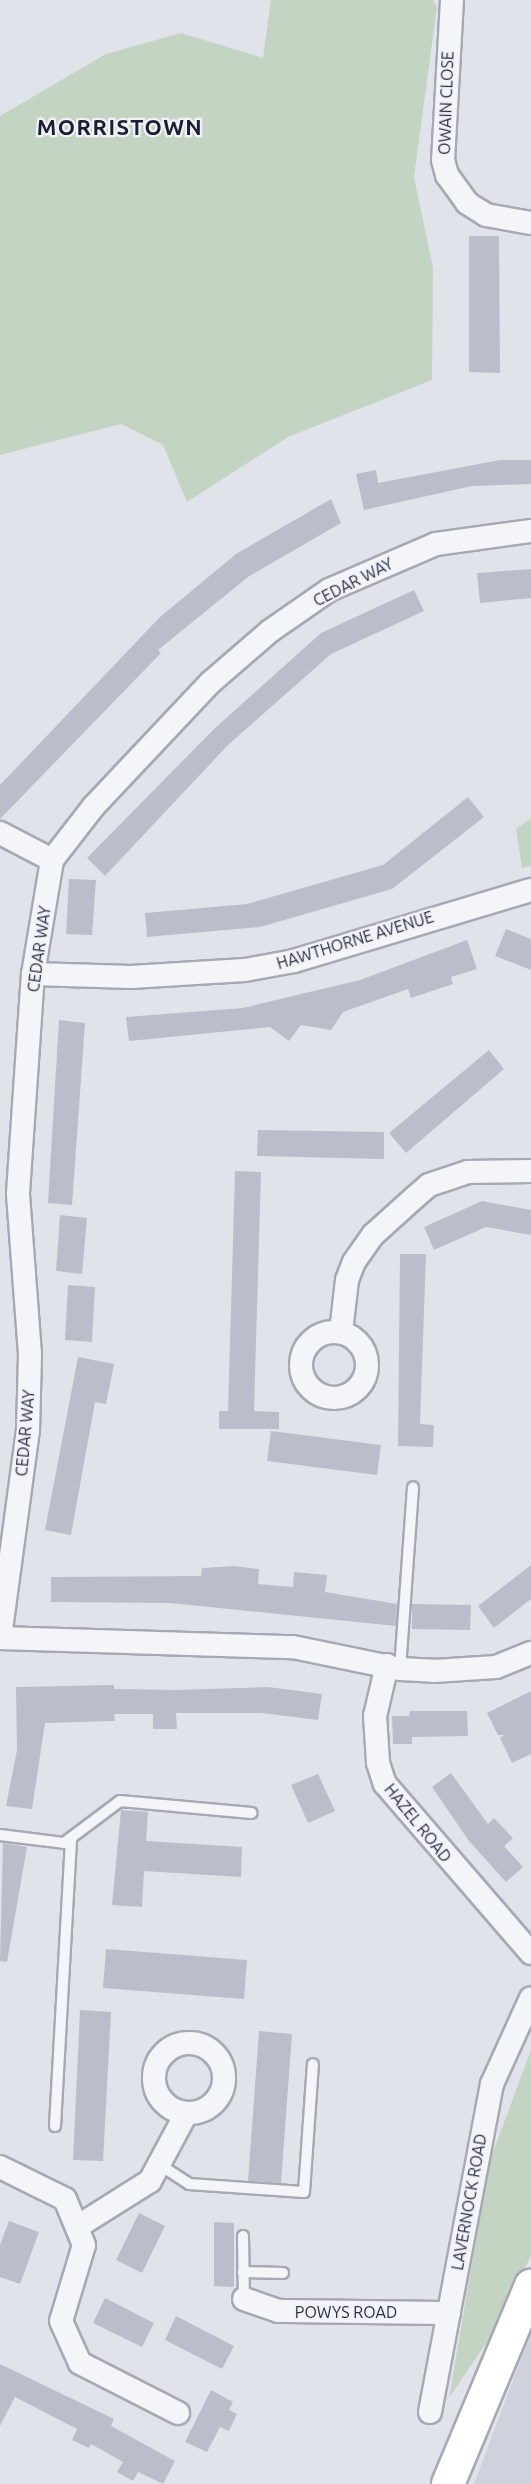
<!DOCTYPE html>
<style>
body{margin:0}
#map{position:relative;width:531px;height:2484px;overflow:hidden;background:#e1e3ea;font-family:Ubuntu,sans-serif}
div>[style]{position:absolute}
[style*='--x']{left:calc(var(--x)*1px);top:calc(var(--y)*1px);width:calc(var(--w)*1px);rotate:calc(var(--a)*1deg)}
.built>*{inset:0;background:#cfd2dc}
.green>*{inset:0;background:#c4d4c2}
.building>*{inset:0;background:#bbbeca}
.roads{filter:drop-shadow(2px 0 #a6a9b4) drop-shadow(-2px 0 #a6a9b4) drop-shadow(0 2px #a6a9b4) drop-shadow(0 -2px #a6a9b4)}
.lane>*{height:10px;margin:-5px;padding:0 5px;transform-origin:5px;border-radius:5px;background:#f4f5f8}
.street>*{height:22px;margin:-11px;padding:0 11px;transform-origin:11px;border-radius:11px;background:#f4f5f8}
.street>.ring{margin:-11px;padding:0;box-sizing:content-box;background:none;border:22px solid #f4f5f8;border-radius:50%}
.secondary>*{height:32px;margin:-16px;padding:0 16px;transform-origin:16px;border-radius:16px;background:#fff}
span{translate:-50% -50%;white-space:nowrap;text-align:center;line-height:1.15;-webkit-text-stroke:4.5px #f1f2f7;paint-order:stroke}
.street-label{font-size:16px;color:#292e42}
.district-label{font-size:22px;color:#1b1f33;font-weight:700;letter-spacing:1.5px}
</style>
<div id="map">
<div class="built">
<i style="clip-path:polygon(531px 2332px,531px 2484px,474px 2484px)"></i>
</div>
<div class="green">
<i style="clip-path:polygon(271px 0,433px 0,437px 7px,414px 177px,433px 268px,432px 380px,288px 437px,187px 502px,163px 445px,121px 424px,0 455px,0 116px,106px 54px,181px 33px,263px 58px)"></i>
<i style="clip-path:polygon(531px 818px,531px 866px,522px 868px,516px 829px)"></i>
<i style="clip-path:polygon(531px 2050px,531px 2256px,491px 2336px,449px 2398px,489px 2163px)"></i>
</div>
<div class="building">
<i style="clip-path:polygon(469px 236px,499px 236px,500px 373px,469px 372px)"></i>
<i style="clip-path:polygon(500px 460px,531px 460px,531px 484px,472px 486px,364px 510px,356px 474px,376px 470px,378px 483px)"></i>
<i style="clip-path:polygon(331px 499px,341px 523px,248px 577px,158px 650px,161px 653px,0 819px,0 785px,160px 617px,236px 554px)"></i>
<i style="clip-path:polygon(531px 569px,531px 598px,480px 603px,477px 573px)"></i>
<i style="clip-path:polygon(414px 590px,424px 611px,331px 654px,228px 745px,105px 876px,87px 858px,214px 729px,321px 633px)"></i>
<i style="clip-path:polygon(468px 797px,484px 817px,392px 889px,260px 927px,147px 937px,145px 913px,247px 904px,383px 865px)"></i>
<i style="clip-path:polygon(69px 879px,96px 880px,92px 935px,66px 934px)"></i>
<i style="clip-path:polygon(506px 929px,531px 939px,531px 970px,495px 956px)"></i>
<i style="clip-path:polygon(467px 940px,477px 969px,451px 977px,453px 984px,411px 998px,408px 989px,343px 1012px,331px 1030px,301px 1025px,289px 1041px,270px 1027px,129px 1041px,126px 1017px,243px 1008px,360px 980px)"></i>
<i style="clip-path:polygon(59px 1020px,85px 1023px,72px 1205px,48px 1203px)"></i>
<i style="clip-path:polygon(489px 1050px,504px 1069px,406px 1153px,389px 1133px)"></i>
<i style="clip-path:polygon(258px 1130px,384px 1132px,384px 1159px,257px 1156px)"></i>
<i style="clip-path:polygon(235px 1171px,261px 1172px,254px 1411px,279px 1412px,279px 1429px,219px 1429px,219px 1411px,228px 1411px)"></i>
<i style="clip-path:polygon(482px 1201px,531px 1210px,531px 1235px,486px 1227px,434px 1250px,424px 1227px)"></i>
<i style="clip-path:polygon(60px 1215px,87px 1218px,82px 1274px,56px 1271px)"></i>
<i style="clip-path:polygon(400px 1254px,426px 1254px,420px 1424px,434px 1425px,433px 1447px,398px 1446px)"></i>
<i style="clip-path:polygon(68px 1285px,95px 1287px,92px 1342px,65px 1340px)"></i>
<i style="clip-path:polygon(78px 1357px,114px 1364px,106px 1404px,95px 1402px,71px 1535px,45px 1530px)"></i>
<i style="clip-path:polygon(271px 1431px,381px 1445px,377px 1475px,267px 1461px)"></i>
<i style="clip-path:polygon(531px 1565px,531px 1599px,494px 1628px,478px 1606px)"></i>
<i style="clip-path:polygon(234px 1566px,259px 1569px,258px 1584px,293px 1587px,294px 1572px,327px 1575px,325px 1592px,397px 1604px,396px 1626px,170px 1603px,51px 1602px,51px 1577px,201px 1576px,202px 1568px)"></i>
<i style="clip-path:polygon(412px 1604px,471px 1605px,470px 1630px,412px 1629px)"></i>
<i style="clip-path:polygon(114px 1685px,114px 1689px,176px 1690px,268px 1687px,322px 1694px,318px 1720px,262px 1713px,176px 1713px,177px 1729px,153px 1729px,153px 1714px,114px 1714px,115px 1721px,45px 1723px,32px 1809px,6px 1806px,17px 1750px,16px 1687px)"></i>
<i style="clip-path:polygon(531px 1691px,531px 1754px,512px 1763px,500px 1738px,504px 1735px,498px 1735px,487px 1713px)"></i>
<i style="clip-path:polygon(410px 1711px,467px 1711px,468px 1736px,412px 1737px,412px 1744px,393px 1744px,392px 1716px,409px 1716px)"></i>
<i style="clip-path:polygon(451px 1773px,488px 1824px,494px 1818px,513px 1838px,504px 1846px,523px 1867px,506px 1882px,469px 1841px,432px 1787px)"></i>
<i style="clip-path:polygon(318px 1774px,335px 1811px,308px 1823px,291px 1785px)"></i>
<i style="clip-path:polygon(121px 1810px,148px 1812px,146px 1841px,242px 1847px,241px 1877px,144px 1871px,142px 1907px,112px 1905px)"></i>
<i style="clip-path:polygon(3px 1843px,27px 1847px,7px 1962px,0 1961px)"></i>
<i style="clip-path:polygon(106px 1949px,247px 1960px,244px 1999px,103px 1988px)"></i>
<i style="clip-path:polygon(80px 2010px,111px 2012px,103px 2161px,73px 2160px)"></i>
<i style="clip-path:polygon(259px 2031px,292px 2034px,281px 2183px,248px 2181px)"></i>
<i style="clip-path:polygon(139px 2213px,165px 2226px,142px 2273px,116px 2260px)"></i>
<i style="clip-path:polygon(9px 2221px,39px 2232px,20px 2284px,0 2277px,0 2245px)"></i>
<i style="clip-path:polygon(214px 2222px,234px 2223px,234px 2287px,214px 2286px)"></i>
<i style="clip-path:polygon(105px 2298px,154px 2323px,142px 2347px,93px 2323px)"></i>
<i style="clip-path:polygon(176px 2316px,234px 2346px,222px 2369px,165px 2340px)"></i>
<i style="clip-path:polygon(0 2364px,114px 2419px,111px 2426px,175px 2461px,163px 2484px,138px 2472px,133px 2481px,117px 2472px,123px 2462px,91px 2444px,89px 2448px,72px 2440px,77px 2429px,15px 2397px,0 2426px)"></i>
<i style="clip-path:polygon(211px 2390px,233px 2402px,229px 2410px,237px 2414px,229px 2431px,220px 2427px,207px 2452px,185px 2442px)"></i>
</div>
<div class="roads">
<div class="lane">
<i style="--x:400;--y:1669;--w:182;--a:-85.9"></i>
<i style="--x:0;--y:1835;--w:64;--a:7.1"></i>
<i style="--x:64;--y:1843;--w:70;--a:-36.9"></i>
<i style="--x:120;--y:1801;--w:132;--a:5.2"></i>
<i style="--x:55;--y:2126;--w:288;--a:-86.8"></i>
<i style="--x:160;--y:2165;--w:35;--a:33"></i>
<i style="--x:189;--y:2184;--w:115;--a:4"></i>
<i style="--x:304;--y:2192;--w:128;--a:-86"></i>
<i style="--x:243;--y:2236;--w:63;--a:89.1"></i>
<i style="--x:243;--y:2272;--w:40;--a:1.4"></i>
</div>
<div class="street">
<i style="--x:452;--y:0;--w:160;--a:93.2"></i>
<i style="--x:443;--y:160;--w:16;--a:75"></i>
<i style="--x:447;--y:175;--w:34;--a:54"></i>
<i style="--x:467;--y:203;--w:22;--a:32"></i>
<i style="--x:486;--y:215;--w:46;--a:10.1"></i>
<i style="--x:0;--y:833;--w:59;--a:27.4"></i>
<i style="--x:33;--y:974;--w:98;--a:1.8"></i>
<i style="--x:131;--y:977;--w:114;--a:-3.5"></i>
<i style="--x:245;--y:970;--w:50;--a:-10.4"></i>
<i style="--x:294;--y:961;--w:247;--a:-16.7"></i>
<i style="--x:341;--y:1332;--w:52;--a:-83.4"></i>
<i style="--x:347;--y:1280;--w:19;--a:-69"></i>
<i style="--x:354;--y:1262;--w:33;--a:-55"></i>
<i style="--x:373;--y:1235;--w:55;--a:-42.1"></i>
<i style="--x:414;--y:1198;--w:20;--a:-41"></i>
<i style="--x:429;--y:1185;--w:41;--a:-18.4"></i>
<i style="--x:468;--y:1172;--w:63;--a:-0.9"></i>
<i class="ring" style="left:301px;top:1332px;width:44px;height:44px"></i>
<i style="--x:0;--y:1637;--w:208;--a:-82.3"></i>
<i style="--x:28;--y:1431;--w:77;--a:-88.5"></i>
<i style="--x:30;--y:1354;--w:161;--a:-94.3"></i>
<i style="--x:18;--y:1193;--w:220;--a:-86.1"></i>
<i style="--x:33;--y:974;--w:116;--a:-80.5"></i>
<i style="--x:52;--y:860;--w:68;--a:-52.1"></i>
<i style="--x:94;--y:806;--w:170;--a:-46.7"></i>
<i style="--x:211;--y:682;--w:78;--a:-40.8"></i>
<i style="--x:270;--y:631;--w:72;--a:-34.8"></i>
<i style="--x:329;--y:590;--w:116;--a:-23.3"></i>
<i style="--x:436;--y:544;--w:96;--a:-7.8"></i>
<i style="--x:0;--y:1638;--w:293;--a:1.8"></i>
<i style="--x:293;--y:1647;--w:109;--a:11.6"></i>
<i style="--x:400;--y:1669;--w:34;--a:3"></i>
<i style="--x:434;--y:1671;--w:62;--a:-3.7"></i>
<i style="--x:496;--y:1667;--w:38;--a:-22"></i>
<i style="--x:387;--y:1665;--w:52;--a:103.2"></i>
<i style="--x:375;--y:1716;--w:47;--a:86.3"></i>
<i style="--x:378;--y:1763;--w:22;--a:72"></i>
<i style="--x:385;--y:1784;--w:223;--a:49.2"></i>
<i class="ring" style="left:154px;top:2043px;width:48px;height:48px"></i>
<i style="--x:0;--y:2167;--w:72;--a:26.2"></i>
<i style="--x:65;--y:2199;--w:50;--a:67.6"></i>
<i style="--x:84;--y:2245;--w:79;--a:106.8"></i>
<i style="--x:61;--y:2321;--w:46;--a:65.7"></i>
<i style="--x:80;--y:2363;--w:110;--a:27"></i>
<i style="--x:77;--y:2227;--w:86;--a:-32.2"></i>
<i style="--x:150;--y:2181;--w:76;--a:-61.8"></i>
<i style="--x:244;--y:2299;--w:37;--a:19"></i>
<i style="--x:279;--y:2311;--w:170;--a:0.7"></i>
<i style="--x:430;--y:2412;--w:334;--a:-79.3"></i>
<i style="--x:492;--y:2084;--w:94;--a:-65.6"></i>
</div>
<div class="secondary">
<i style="--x:448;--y:2484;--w:215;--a:-67.3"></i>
</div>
</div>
<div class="street-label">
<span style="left:446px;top:103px;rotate:-88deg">OWAIN CLOSE</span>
<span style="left:353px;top:582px;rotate:-27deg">CEDAR WAY</span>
<span style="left:355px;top:940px;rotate:-17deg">HAWTHORNE AVENUE</span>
<span style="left:39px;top:949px;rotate:-82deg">CEDAR WAY</span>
<span style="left:25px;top:1433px;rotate:-85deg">CEDAR WAY</span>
<span style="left:418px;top:1823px;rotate:51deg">HAZEL ROAD</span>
<span style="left:469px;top:2202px;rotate:-80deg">LAVERNOCK ROAD</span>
<span style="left:346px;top:2312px">POWYS ROAD</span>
</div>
<div class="district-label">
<span style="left:120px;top:127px">MORRISTOWN</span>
</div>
</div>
